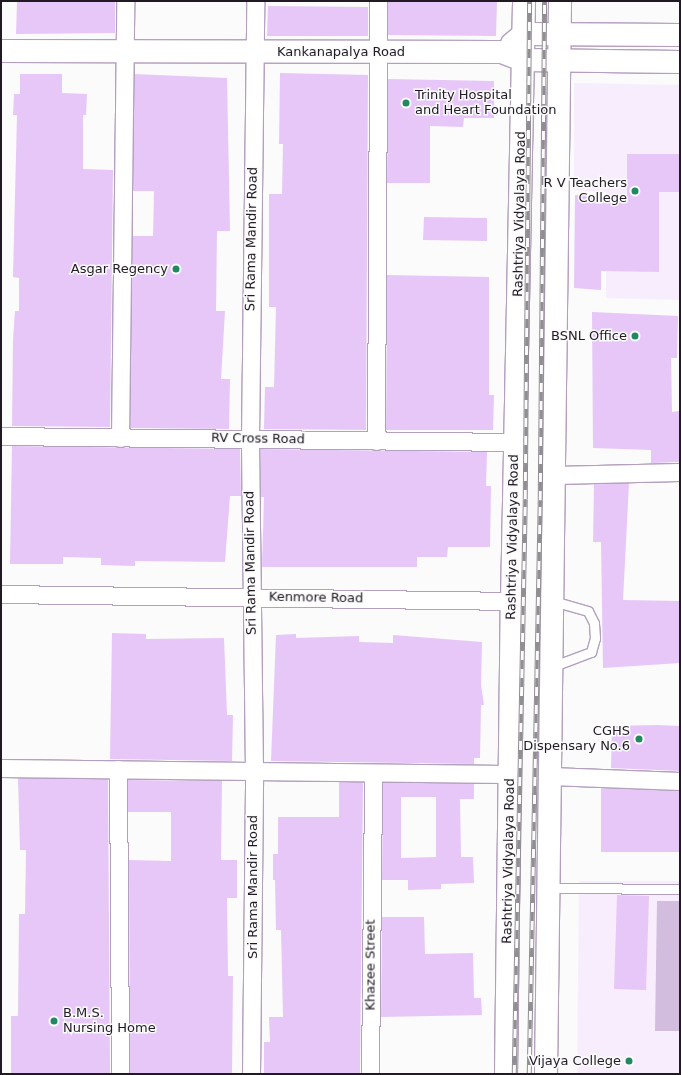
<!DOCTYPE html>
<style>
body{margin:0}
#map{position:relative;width:681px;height:1075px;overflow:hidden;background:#fafbfa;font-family:"DejaVu Sans",sans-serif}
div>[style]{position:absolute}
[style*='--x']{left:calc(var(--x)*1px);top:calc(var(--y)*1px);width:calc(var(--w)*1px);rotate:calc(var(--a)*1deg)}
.built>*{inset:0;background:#f8edfd}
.green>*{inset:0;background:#d3bdde}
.building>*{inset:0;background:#e7c7f7}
.roads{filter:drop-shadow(1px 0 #b39fbe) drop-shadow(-1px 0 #b39fbe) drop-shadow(0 1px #b39fbe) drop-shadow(0 -1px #b39fbe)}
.lane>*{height:9px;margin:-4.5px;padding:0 4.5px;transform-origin:4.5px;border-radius:4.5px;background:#fff}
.street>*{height:17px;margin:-8.5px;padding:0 8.5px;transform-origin:8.5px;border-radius:8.5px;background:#fff}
.secondary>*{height:22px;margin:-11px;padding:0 11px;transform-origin:11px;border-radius:11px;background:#fff}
.rail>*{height:4.5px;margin-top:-2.25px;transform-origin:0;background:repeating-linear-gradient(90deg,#fafbfa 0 9px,#918e93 0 18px);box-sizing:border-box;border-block:1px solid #918e93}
.dots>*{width:11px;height:11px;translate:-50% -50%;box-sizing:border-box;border:2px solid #fafbfa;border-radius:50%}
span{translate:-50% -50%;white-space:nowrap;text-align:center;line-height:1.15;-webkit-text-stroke:3px #fafbfa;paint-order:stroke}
.street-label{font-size:13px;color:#211a25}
.poi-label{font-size:13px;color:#211a25}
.left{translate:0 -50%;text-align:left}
.right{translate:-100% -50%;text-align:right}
.frame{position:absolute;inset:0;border:2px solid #211a25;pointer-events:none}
</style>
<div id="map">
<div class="built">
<i style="clip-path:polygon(574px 83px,680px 85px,680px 300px,606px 298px,606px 192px,574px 190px)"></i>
<i style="clip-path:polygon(579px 881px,680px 881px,680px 1074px,577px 1074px)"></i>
</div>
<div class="green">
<i style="clip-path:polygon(657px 901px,680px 901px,680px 1031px,655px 1031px)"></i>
</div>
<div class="building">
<i style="clip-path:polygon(17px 1px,115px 1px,115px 33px,16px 34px)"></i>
<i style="clip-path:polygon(388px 1px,497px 1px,496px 36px,388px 35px)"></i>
<i style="clip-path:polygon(268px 6px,368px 7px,368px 36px,267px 36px)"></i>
<i style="clip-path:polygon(280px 73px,368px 75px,366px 430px,264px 429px,265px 387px,274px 387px,276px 307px,269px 307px,269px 194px,282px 194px,283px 144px,279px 144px)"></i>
<i style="clip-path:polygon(20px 74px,62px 74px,62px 93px,87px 94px,86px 115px,83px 115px,83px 169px,113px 170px,110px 427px,12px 426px,13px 339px,15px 311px,19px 311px,19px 278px,13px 277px,17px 115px,13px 115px,14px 94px,20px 94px)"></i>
<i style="clip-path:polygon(134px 74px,227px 78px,230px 231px,217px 231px,216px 311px,225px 311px,221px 379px,230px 379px,229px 429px,130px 428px,132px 236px,153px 236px,154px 191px,133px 191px)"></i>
<i style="clip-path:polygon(388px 79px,494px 81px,494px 118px,464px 118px,463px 127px,430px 126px,430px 183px,387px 183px)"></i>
<i style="clip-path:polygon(627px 154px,680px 154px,680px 192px,659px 192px,659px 272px,601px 271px,601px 290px,574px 288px,575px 195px,627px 196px)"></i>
<i style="clip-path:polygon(424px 217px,487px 218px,487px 241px,423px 240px)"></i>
<i style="clip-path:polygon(387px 275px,489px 277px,489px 395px,494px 395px,493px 430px,386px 430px)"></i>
<i style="clip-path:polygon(592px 312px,678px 316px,677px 358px,671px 358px,672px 412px,680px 411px,680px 462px,651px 463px,651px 450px,593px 448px)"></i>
<i style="clip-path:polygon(12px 446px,240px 449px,241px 496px,230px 496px,225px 562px,135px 561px,135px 566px,101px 565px,101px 558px,63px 557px,63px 564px,10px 564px)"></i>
<i style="clip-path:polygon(260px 449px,487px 452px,486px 486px,491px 486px,490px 547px,448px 547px,447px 557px,417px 557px,417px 567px,262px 567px,264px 497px,261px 497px)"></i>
<i style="clip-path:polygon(629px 483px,623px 600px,680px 601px,680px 663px,603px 668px,601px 542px,593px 542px,594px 484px)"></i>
<i style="clip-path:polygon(112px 633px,146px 634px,146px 639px,224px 638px,227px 715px,233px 715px,232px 761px,110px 759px)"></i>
<i style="clip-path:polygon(296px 634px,296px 638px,359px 636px,359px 642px,393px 643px,393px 635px,482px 642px,481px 685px,484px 705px,481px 705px,480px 758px,474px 758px,474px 764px,271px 761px,276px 635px)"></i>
<i style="clip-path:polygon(658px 725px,680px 726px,680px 771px,611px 768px,612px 726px)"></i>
<i style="clip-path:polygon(18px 778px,108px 779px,110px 1074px,11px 1074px,11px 1016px,18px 1016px,19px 914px,25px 914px,26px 850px,20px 850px)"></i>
<i style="clip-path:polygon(128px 780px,222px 781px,221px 860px,237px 860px,237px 898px,227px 898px,228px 976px,233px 976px,232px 1074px,130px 1074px,129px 860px,171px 861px,171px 812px,128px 812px)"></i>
<i style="clip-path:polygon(339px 782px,363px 782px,360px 1074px,264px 1074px,264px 1042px,270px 1042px,269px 1017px,283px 1017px,281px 930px,276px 930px,275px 880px,273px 880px,273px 854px,278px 854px,278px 817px,339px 817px)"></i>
<i style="clip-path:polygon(evenodd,383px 782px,474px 784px,474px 799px,460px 799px,461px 857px,473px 857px,474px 883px,441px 884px,441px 889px,408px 890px,408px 880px,382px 880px,383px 782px,401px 797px,436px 797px,436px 857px,401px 858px,401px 797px)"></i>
<i style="clip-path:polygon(601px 788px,680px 791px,680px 852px,601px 852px)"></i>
<i style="clip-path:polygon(617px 895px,649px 896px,646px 990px,614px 989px)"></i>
<i style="clip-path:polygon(382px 917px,424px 917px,425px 954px,473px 953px,474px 998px,481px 998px,482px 1015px,381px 1017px)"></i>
</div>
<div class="roads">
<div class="lane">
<i style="--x:551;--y:667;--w:43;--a:-20.6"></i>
<i style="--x:591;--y:652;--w:15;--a:-74"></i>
<i style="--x:595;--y:638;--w:15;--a:-94"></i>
<i style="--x:594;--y:623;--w:13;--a:-117"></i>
<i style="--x:588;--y:611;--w:37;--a:-164"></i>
<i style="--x:548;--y:888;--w:132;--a:0.4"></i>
</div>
<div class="street">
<i style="--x:1;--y:436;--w:514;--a:0.67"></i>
<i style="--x:120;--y:438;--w:437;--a:-89.3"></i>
<i style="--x:376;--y:441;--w:440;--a:-89.7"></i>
<i style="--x:554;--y:475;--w:126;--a:-1.4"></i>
<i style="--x:1;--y:594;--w:511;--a:0.78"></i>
<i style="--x:1;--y:768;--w:509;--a:0.68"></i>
<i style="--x:118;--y:769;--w:305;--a:89.6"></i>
<i style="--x:550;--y:776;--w:130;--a:2.2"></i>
<i style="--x:251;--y:1074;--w:303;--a:-89.4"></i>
<i style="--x:254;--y:771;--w:332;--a:-90.7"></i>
<i style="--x:250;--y:439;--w:438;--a:-89.3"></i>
<i style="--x:370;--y:1074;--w:301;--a:-89.4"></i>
</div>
<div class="secondary">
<i style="--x:512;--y:44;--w:16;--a:-40"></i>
<i style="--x:524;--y:34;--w:156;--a:0.4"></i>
<i style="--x:1;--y:51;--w:501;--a:0.11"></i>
<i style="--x:502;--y:52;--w:22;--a:21"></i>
<i style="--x:523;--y:60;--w:157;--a:0.7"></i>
<i style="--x:506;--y:1074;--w:473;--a:-89.3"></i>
<i style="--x:512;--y:601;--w:600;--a:-88.85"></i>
<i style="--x:546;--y:1074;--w:1073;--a:-89.25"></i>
</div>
</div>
<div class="rail">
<i style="--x:514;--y:1074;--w:575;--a:-88.9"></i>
<i style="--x:525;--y:499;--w:498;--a:-89.5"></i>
<i style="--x:529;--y:1074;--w:574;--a:-88.9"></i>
<i style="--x:540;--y:500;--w:499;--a:-89.5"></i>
</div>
<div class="dots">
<i style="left:406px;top:103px;background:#218864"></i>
<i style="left:635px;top:191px;background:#218864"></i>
<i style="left:176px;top:269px;background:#218864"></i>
<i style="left:635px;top:336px;background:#218864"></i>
<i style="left:639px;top:739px;background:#218864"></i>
<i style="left:54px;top:1021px;background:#218864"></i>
<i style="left:629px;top:1061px;background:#218864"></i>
</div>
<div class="street-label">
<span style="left:341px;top:52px">Kankanapalya Road</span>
<span style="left:520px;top:214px;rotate:-89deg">Rashtriya Vidyalaya Road</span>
<span style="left:252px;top:239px;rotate:-89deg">Sri Rama Mandir Road</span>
<span style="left:258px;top:439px;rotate:1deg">RV Cross Road</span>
<span style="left:513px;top:537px;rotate:-89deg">Rashtriya Vidyalaya Road</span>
<span style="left:251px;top:563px;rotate:-91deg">Sri Rama Mandir Road</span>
<span style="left:316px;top:598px;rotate:1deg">Kenmore Road</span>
<span style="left:509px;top:861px;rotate:-89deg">Rashtriya Vidyalaya Road</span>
<span style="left:253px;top:887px;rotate:-90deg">Sri Rama Mandir Road</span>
<span style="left:371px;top:965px;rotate:-90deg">Khazee Street</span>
</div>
<div class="poi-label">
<span class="left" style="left:415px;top:103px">Trinity Hospital<br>and Heart Foundation</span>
<span class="right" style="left:627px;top:191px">R V Teachers<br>College</span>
<span class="right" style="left:168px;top:269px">Asgar Regency</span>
<span class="right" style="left:627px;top:336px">BSNL Office</span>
<span class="right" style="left:630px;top:739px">CGHS<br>Dispensary No.6</span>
<span class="left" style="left:63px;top:1021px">B.M.S.<br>Nursing Home</span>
<span class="right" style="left:621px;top:1061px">Vijaya College</span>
</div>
<div class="frame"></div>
</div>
